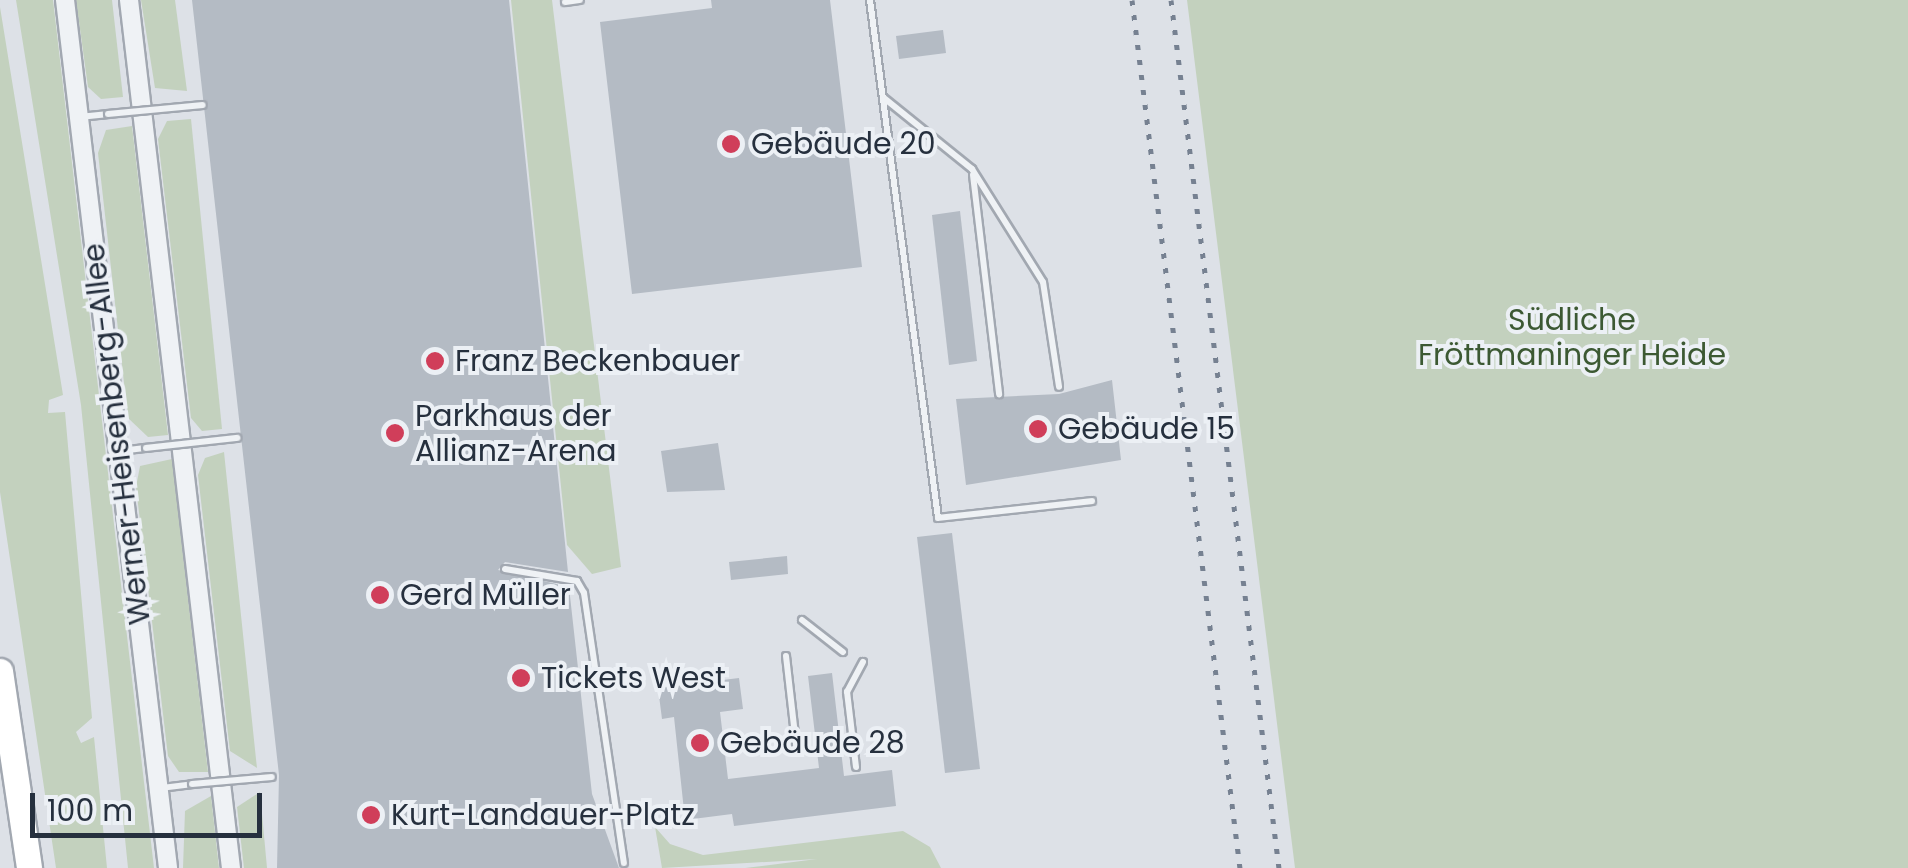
<!DOCTYPE html>
<meta charset="utf-8">
<style>
body{margin:0}
#map{position:relative;width:1908px;height:868px;overflow:hidden;background:#dde1e7;font-family:Poppins,sans-serif}
div>[style]{position:absolute}
[style*='--x']{left:calc(var(--x)*1px);top:calc(var(--y)*1px);width:calc(var(--w)*1px);rotate:calc(var(--a)*1deg)}
.green>*{inset:0;background:#c3d1be}
.building>*{inset:0;background:#b4bbc4}
.roads{filter:drop-shadow(2px 0 #a2a8b1) drop-shadow(-2px 0 #a2a8b1) drop-shadow(0 2px #a2a8b1) drop-shadow(0 -2px #a2a8b1)}
.service>*{height:6px;margin:-3px;padding:0 3px;transform-origin:3px;border-radius:3px;background:#eff2f5}
.tertiary>*{height:18px;margin:-9px;padding:0 9px;transform-origin:9px;border-radius:9px;background:#eff2f5}
.motorway>*{height:25px;margin:-12.5px;padding:0 12.5px;transform-origin:12.5px;border-radius:12.5px;background:#fff}
.rail>*{height:5px;margin-top:-2.5px;transform-origin:0;background:repeating-linear-gradient(90deg,#768191 0 5px,transparent 0 15px)}
.bridges{filter:drop-shadow(2px 0 #a2a8b1) drop-shadow(-2px 0 #a2a8b1) drop-shadow(0 2px #a2a8b1) drop-shadow(0 -2px #a2a8b1)}
.service-bridge>*{height:6px;margin:-3px;padding:0 3px;transform-origin:3px;border-radius:3px;background:#eff2f5}
.dots>*{width:28px;height:28px;translate:-50% -50%;box-sizing:border-box;border:5px solid #ecf0f5;border-radius:50%}
span{translate:-50% -50%;white-space:nowrap;text-align:center;line-height:1.15;-webkit-text-stroke:8px #ecf0f5;paint-order:stroke}
.poi-label{font-size:30px;color:#26303e}
.left{translate:0 -50%;text-align:left}
.park-label{font-size:30px;color:#3c5933}
.street-label{font-size:30px;color:#26303e}
.scale{position:absolute;left:30px;top:793px;width:232px;height:45px;box-sizing:border-box;border:5px solid #26303e;border-top:0;padding-left:12px;font-size:30px;line-height:35px;white-space:nowrap;color:#26303e;-webkit-text-stroke:8px #ecf0f5;paint-order:stroke}
</style>
<div id="map">
<div class="green">
<i style="clip-path:polygon(16px 0,53px 0,154px 868px,128px 868px,81px 405px)"></i>
<i style="clip-path:polygon(76px 0,112px 0,123px 97px,101px 99px,88px 87px)"></i>
<i style="clip-path:polygon(141px 0,175px 0,187px 91px,155px 88px)"></i>
<i style="clip-path:polygon(511px 0,552px 0,621px 567px,592px 574px,567px 545px)"></i>
<i style="clip-path:polygon(1187px 0,1908px 0,1908px 868px,1295px 868px)"></i>
<i style="clip-path:polygon(0 7px,63px 395px,49px 400px,48px 413px,65px 412px,92px 718px,76px 732px,81px 743px,94px 737px,107px 868px,56px 868px,0 492px)"></i>
<i style="clip-path:polygon(191px 119px,222px 429px,202px 431px,191px 418px,158px 139px,167px 121px)"></i>
<i style="clip-path:polygon(132px 126px,168px 435px,148px 437px,128px 418px,98px 153px,106px 130px)"></i>
<i style="clip-path:polygon(224px 452px,256px 759px,257px 768px,230px 751px,198px 475px,205px 458px)"></i>
<i style="clip-path:polygon(172px 459px,208px 772px,179px 772px,168px 756px,136px 487px,140px 466px)"></i>
<i style="clip-path:polygon(260px 792px,267px 868px,244px 868px,237px 807px)"></i>
<i style="clip-path:polygon(211px 796px,219px 868px,183px 868px,185px 811px)"></i>
<i style="clip-path:polygon(655px 827px,670px 844px,703px 855px,903px 831px,930px 847px,941px 868px,745px 868px,817px 859px,662px 868px)"></i>
</div>
<div class="building">
<i style="clip-path:polygon(192px 0,509px 0,568px 572px,505px 562px,498px 570px,569px 587px,592px 794px,619px 868px,277px 868px,279px 775px)"></i>
<i style="clip-path:polygon(711px 0,830px 0,862px 267px,632px 294px,600px 22px,712px 8px)"></i>
<i style="clip-path:polygon(943px 30px,946px 53px,899px 59px,896px 36px)"></i>
<i style="clip-path:polygon(960px 211px,977px 361px,949px 365px,932px 215px)"></i>
<i style="clip-path:polygon(1112px 380px,1121px 460px,966px 485px,956px 399px,1059px 394px)"></i>
<i style="clip-path:polygon(718px 443px,725px 490px,667px 492px,661px 451px)"></i>
<i style="clip-path:polygon(952px 533px,980px 769px,945px 773px,917px 537px)"></i>
<i style="clip-path:polygon(787px 556px,788px 574px,731px 580px,729px 562px)"></i>
<i style="clip-path:polygon(832px 673px,844px 776px,892px 770px,896px 806px,734px 826px,732px 814px,685px 820px,674px 717px,662px 719px,658px 688px,739px 678px,743px 709px,720px 712px,728px 779px,819px 768px,808px 676px)"></i>
</div>
<div class="roads">
<div class="service">
<i style="--x:870;--y:0;--w:522;--a:82.52"></i>
<i style="--x:938;--y:518;--w:155;--a:-6.3"></i>
<i style="--x:565;--y:2;--w:15;--a:-8"></i>
<i style="--x:884;--y:98;--w:113;--a:38.9"></i>
<i style="--x:972;--y:169;--w:133;--a:57.9"></i>
<i style="--x:1043;--y:282;--w:106;--a:81.3"></i>
<i style="--x:80;--y:117;--w:28;--a:-6"></i>
<i style="--x:973;--y:175;--w:221;--a:83.2"></i>
<i style="--x:120;--y:451;--w:26;--a:-7"></i>
<i style="--x:505;--y:569;--w:73;--a:9.5"></i>
<i style="--x:577;--y:581;--w:14;--a:60"></i>
<i style="--x:584;--y:593;--w:273;--a:81.6"></i>
<i style="--x:802;--y:620;--w:52;--a:38"></i>
<i style="--x:786;--y:656;--w:89;--a:83.5"></i>
<i style="--x:856;--y:767;--w:76;--a:-96.8"></i>
<i style="--x:847;--y:692;--w:34;--a:-62"></i>
<i style="--x:161;--y:788;--w:31;--a:-7"></i>
</div>
<div class="tertiary">
<i style="--x:65;--y:0;--w:874;--a:83.23"></i>
<i style="--x:129;--y:0;--w:874;--a:83.3"></i>
</div>
<div class="motorway">
<i style="--x:0;--y:671;--w:199;--a:81.6"></i>
</div>
</div>
<div class="rail">
<i style="--x:1132;--y:0;--w:875;--a:82.91"></i>
<i style="--x:1171;--y:0;--w:875;--a:82.91"></i>
</div>
<div class="bridges">
<div class="service-bridge">
<i style="--x:108;--y:114;--w:95;--a:-5.4"></i>
<i style="--x:146;--y:448;--w:92;--a:-6.3"></i>
<i style="--x:192;--y:784;--w:80;--a:-5"></i>
</div>
</div>
<div class="dots">
<i style="left:731px;top:144px;background:#d03e5a"></i>
<i style="left:435px;top:361px;background:#d03e5a"></i>
<i style="left:1038px;top:429px;background:#d03e5a"></i>
<i style="left:395px;top:433px;background:#d03e5a"></i>
<i style="left:380px;top:595px;background:#d03e5a"></i>
<i style="left:521px;top:678px;background:#d03e5a"></i>
<i style="left:700px;top:743px;background:#d03e5a"></i>
<i style="left:371px;top:815px;background:#d03e5a"></i>
</div>
<div class="poi-label">
<span class="left" style="left:751px;top:144px">Gebäude 20</span>
<span class="left" style="left:455px;top:361px">Franz Beckenbauer</span>
<span class="left" style="left:415px;top:433px">Parkhaus der<br>Allianz-Arena</span>
<span class="left" style="left:1058px;top:429px">Gebäude 15</span>
<span class="left" style="left:400px;top:595px">Gerd Müller</span>
<span class="left" style="left:541px;top:678px">Tickets West</span>
<span class="left" style="left:720px;top:743px">Gebäude 28</span>
<span class="left" style="left:391px;top:815px">Kurt-Landauer-Platz</span>
</div>
<div class="park-label">
<span style="left:1572px;top:337px">Südliche<br>Fröttmaninger Heide</span>
</div>
<div class="street-label">
<span style="left:117px;top:434px;rotate:-97deg">Werner-Heisenberg-Allee</span>
</div>
<div class="scale">100 m</div>
</div>
